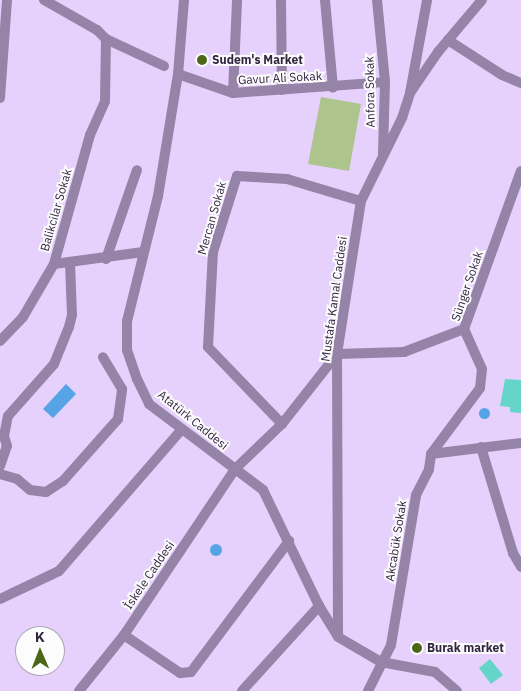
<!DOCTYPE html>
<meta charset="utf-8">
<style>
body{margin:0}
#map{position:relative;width:521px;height:691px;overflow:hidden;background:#e6d1fd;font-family:"IBM Plex Sans",sans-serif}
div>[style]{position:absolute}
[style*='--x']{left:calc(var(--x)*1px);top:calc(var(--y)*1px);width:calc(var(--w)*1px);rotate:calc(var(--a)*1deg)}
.green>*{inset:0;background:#adc48d}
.water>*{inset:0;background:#56a4e6}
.round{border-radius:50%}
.building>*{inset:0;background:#65d5c9}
.minor>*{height:10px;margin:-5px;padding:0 5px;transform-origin:5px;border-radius:5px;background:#9584a7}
.tertiary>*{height:10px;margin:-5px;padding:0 5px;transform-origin:5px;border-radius:5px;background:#9584a7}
.dots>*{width:14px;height:14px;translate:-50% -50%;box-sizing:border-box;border:2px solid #fcfcfc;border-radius:50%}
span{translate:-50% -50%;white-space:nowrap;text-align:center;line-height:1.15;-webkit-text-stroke:4px #fcfcfc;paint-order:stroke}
.poi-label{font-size:12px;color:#322540;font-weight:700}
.left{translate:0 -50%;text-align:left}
.street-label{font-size:12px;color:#322540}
.north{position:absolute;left:15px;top:626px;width:50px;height:50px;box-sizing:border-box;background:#fcfcfc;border:1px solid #aba6b1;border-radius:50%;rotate:359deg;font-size:14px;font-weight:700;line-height:20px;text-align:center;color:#322540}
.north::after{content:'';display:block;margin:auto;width:18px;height:22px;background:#4c6617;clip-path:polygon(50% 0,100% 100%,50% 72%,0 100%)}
</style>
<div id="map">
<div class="green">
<i style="clip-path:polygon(321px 97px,361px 104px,349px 171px,308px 164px)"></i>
</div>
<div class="water">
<i style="clip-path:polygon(66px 384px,76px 394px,53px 418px,43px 409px)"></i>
<i class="round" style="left:478.5px;top:407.5px;width:11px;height:11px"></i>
<i class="round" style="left:210px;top:544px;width:12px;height:12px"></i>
</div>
<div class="building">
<i style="clip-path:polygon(505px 379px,521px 380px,521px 413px,510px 412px,510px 407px,500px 406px)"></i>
<i style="clip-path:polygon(490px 659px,503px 675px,491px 684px,479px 668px)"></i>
</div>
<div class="minor">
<i style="--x:44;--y:0;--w:61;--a:29.5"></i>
<i style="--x:97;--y:30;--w:13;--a:45"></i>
<i style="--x:106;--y:39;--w:64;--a:25"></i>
<i style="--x:281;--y:0;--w:90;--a:89.4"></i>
<i style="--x:325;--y:0;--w:88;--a:84.8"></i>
<i style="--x:377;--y:0;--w:82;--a:84.4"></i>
<i style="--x:385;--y:82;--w:72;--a:91.6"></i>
<i style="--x:448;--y:40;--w:64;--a:32.9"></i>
<i style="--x:502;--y:75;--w:21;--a:23"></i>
<i style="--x:178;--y:74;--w:58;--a:19.1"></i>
<i style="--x:233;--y:93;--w:152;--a:-4.1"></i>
<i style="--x:233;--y:93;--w:93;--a:-87.5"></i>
<i style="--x:410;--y:93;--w:95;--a:-79.6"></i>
<i style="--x:0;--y:98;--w:98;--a:-85.9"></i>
<i style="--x:106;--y:259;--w:94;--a:-70.8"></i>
<i style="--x:54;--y:264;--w:134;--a:-74.4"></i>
<i style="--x:90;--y:135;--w:37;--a:-66"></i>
<i style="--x:105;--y:101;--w:62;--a:-89.1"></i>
<i style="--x:0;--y:341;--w:33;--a:-46"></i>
<i style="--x:23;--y:317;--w:61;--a:-59.7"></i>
<i style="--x:54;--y:264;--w:90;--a:-7.7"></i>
<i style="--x:282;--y:424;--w:107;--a:-133.9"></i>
<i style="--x:208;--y:347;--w:95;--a:-87"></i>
<i style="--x:213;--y:252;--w:80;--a:-72.5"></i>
<i style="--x:237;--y:176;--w:50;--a:3.4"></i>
<i style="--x:287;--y:179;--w:77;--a:16.6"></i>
<i style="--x:481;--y:447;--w:111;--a:73.2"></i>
<i style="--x:513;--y:553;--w:16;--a:60"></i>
<i style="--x:431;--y:454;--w:91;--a:-7"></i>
<i style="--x:0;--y:466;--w:21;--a:-71"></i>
<i style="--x:7;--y:446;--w:10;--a:-107"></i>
<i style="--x:4;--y:436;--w:20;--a:-79"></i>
<i style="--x:8;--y:416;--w:69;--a:-48.5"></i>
<i style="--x:54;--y:364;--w:40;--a:-68"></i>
<i style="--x:69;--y:327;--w:12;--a:-76"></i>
<i style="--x:72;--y:315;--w:52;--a:-92.2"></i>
<i style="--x:0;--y:474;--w:18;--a:16"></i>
<i style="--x:17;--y:479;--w:17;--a:40"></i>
<i style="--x:30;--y:490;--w:16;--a:7"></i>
<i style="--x:46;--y:492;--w:20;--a:-33"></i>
<i style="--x:63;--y:481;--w:83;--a:-48.4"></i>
<i style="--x:118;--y:419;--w:30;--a:-82"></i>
<i style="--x:122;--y:389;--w:37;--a:-121"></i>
<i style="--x:0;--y:599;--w:65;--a:-25.4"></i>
<i style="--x:59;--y:571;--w:186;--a:-49.1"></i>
<i style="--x:124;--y:635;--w:68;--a:34.2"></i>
<i style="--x:180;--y:673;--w:11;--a:-5"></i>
<i style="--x:191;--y:672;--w:164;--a:-53.2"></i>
<i style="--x:79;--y:691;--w:72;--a:-51.2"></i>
<i style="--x:124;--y:635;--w:200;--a:-56.2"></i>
<i style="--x:235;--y:469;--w:65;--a:-43.8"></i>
<i style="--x:282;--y:424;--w:89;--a:-51.8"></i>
<i style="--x:337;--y:354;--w:67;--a:-1.7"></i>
<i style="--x:404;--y:352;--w:64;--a:-21"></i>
<i style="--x:242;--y:691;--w:115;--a:-47.8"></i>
<i style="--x:368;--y:691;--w:51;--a:-63.4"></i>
<i style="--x:391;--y:645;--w:152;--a:-80.5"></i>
<i style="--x:416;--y:495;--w:29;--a:-63"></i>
<i style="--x:429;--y:469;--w:15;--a:-82"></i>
<i style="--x:431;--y:454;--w:82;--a:-53.4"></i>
<i style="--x:480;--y:388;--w:19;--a:-84"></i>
<i style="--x:482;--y:369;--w:44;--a:-114.2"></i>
<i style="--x:464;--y:329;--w:168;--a:-70.2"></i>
</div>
<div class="tertiary">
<i style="--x:184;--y:0;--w:74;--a:94.6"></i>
<i style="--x:178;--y:74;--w:124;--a:99.3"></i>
<i style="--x:158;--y:196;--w:129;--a:103.9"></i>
<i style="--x:127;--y:321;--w:29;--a:90"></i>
<i style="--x:127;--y:350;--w:31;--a:71"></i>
<i style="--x:137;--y:379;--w:28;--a:64"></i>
<i style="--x:149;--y:404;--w:143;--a:37"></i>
<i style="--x:263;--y:490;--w:129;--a:64.2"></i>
<i style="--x:319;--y:606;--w:36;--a:58"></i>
<i style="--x:338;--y:637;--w:50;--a:30.2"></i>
<i style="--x:381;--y:662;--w:55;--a:10.5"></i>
<i style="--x:435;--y:672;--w:29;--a:41"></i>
<i style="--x:338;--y:636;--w:282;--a:-90.2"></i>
<i style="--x:337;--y:354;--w:155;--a:-81.1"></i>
<i style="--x:361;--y:201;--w:93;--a:-63.7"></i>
<i style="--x:402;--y:118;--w:26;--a:-72"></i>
<i style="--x:410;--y:93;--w:50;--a:-55.7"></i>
<i style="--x:438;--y:52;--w:68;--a:-49.8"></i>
</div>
<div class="dots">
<i style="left:202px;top:60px;background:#4c6617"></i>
<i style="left:417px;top:648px;background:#4c6617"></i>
</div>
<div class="poi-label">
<span class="left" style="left:212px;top:60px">Sudem's Market</span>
<span class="left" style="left:427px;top:648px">Burak market</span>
</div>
<div class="street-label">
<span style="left:280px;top:78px;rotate:-3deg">Gavur Ali Sokak</span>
<span style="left:370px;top:92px;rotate:-91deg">Anfora Sokak</span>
<span style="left:56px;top:210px;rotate:-74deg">Balikcilar Sokak</span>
<span style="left:212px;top:218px;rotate:-74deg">Mercan Sokak</span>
<span style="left:467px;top:286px;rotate:-71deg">Sünger Sokak</span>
<span style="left:334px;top:299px;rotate:-82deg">Mustafa Kamal Caddesi</span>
<span style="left:193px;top:420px;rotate:39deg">Atatürk Caddesi</span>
<span style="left:396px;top:541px;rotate:-81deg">Akcabük Sokak</span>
<span style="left:149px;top:575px;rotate:-56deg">İskele Caddesi</span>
</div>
<div class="north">K</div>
</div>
